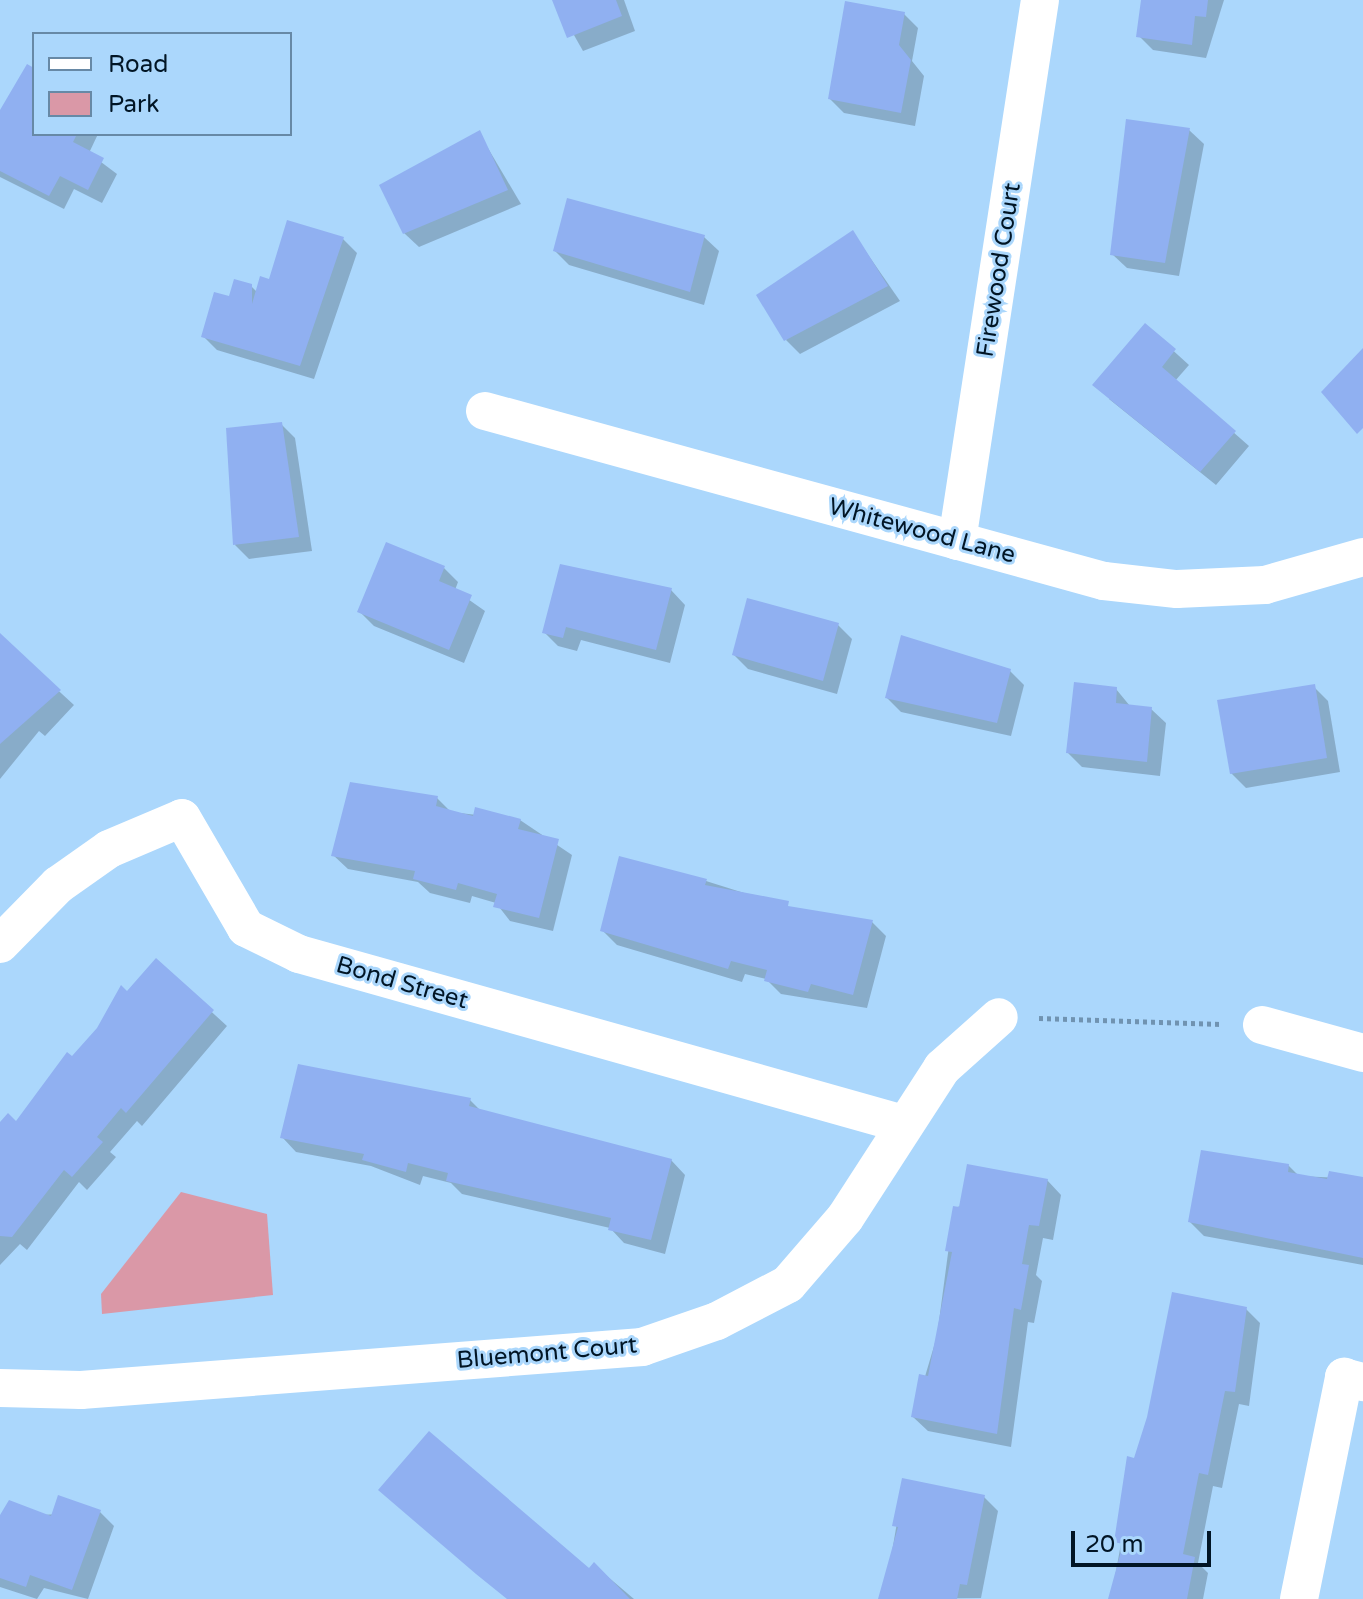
<!DOCTYPE html>
<style>
body{margin:0}
#map{position:relative;width:1363px;height:1599px;overflow:hidden;background:#abd7fc;font-family:"Varela Round",sans-serif}
div>[style]{position:absolute}
[style*='--x']{left:calc(var(--x)*1px);top:calc(var(--y)*1px);width:calc(var(--w)*1px);rotate:calc(var(--a)*1deg)}
.green>*{inset:0;background:#da98a7}
.shadow>*{inset:0;background:#0003}
.building>*{inset:0;background:#90b0f1}
.path>*{height:5px;margin-top:-2.5px;transform-origin:0;background:repeating-linear-gradient(90deg,#7093b1 0 4px,transparent 0 8px)}
.minor>*{height:38px;margin:-19px;padding:0 19px;transform-origin:19px;border-radius:19px;background:#fff}
span{translate:-50% -50%;white-space:nowrap;text-align:center;line-height:1.15;-webkit-text-stroke:6px #abd7fc;paint-order:stroke}
.street-label{font-size:24px;color:#011525}
.legend{position:absolute;left:32px;top:32px;width:260px;height:104px;box-sizing:border-box;background:#abd7fc;border:2px solid #6789a6;margin:0;padding:10px 14px;list-style:none;font-size:24px;color:#011525}
.legend li{display:flex;align-items:center;gap:16px;height:40px}
.legend b{width:40px;border:2px solid #6789a6}
.scale{position:absolute;left:1071px;top:1531px;width:140px;height:36px;box-sizing:border-box;border:4px solid #011525;border-top:0;padding-left:10px;font-size:24px;line-height:28px;white-space:nowrap;color:#011525;-webkit-text-stroke:6px #abd7fc;paint-order:stroke}
</style>
<div id="map">
<div class="green">
<i style="clip-path:polygon(181px 1192px,267px 1214px,273px 1295px,102px 1314px,101px 1294px)"></i>
</div>
<div class="shadow">
<i style="clip-path:polygon(554px 0,624px 0,635px 31px,583px 51px)"></i>
<i style="clip-path:polygon(1145px 0,1224px 0,1206px 58px,1153px 50px,1139px 36px)"></i>
<i style="clip-path:polygon(904px 14px,918px 28px,912px 61px,924px 76px,915px 126px,844px 113px,830px 99px)"></i>
<i style="clip-path:polygon(34px 70px,34px 134px,98px 134px,89px 153px,117px 174px,102px 203px,74px 189px,64px 209px,0 177px,0 112px)"></i>
<i style="clip-path:polygon(1189px 130px,1204px 144px,1179px 276px,1127px 268px,1112px 254px)"></i>
<i style="clip-path:polygon(479px 133px,521px 204px,419px 247px,404px 233px)"></i>
<i style="clip-path:polygon(853px 233px,900px 301px,800px 354px,786px 340px)"></i>
<i style="clip-path:polygon(704px 237px,719px 251px,704px 305px,569px 265px,555px 251px)"></i>
<i style="clip-path:polygon(343px 239px,357px 253px,314px 379px,217px 350px,203px 336px,230px 299px,251px 286px,257px 292px)"></i>
<i style="clip-path:polygon(1146px 326px,1189px 365px,1175px 381px,1249px 446px,1216px 485px,1109px 399px)"></i>
<i style="clip-path:polygon(281px 424px,295px 438px,312px 551px,249px 559px,235px 545px)"></i>
<i style="clip-path:polygon(444px 568px,458px 582px,455px 590px,485px 611px,464px 663px,374px 626px,359px 611px)"></i>
<i style="clip-path:polygon(671px 590px,685px 605px,670px 663px,581px 640px,577px 651px,558px 646px,544px 632px)"></i>
<i style="clip-path:polygon(838px 625px,852px 639px,837px 694px,748px 669px,734px 655px)"></i>
<i style="clip-path:polygon(0 637px,74px 705px,45px 736px,39px 731px,0 779px)"></i>
<i style="clip-path:polygon(1010px 671px,1024px 685px,1011px 736px,901px 712px,887px 698px)"></i>
<i style="clip-path:polygon(1314px 687px,1328px 701px,1340px 772px,1246px 788px,1231px 773px)"></i>
<i style="clip-path:polygon(1116px 689px,1130px 706px,1151px 709px,1166px 723px,1160px 776px,1082px 767px,1068px 753px)"></i>
<i style="clip-path:polygon(437px 798px,451px 812px,520px 820px,572px 855px,553px 931px,510px 921px,496px 903px,472px 896px,470px 903px,430px 893px,418px 882px,348px 869px,333px 855px)"></i>
<i style="clip-path:polygon(706px 881px,795px 909px,872px 922px,886px 936px,867px 1008px,781px 994px,766px 979px,745px 974px,742px 982px,617px 945px,602px 930px)"></i>
<i style="clip-path:polygon(156px 961px,227px 1026px,142px 1126px,137px 1121px,110px 1152px,116px 1157px,87px 1190px,79px 1182px,27px 1250px,20px 1244px,0 1265px,0 1125px,17px 1124px)"></i>
<i style="clip-path:polygon(470px 1100px,482px 1112px,671px 1160px,685px 1175px,665px 1254px,624px 1243px,610px 1228px,462px 1194px,451px 1183px,423px 1176px,420px 1185px,371px 1166px,296px 1152px,282px 1137px)"></i>
<i style="clip-path:polygon(1288px 1165px,1299px 1176px,1363px 1179px,1363px 1265px,1204px 1236px,1190px 1222px)"></i>
<i style="clip-path:polygon(1047px 1180px,1061px 1195px,1053px 1240px,1043px 1238px,1036px 1275px,1042px 1281px,1034px 1323px,1028px 1322px,1011px 1447px,928px 1431px,913px 1417px,937px 1336px,954px 1208px)"></i>
<i style="clip-path:polygon(1246px 1309px,1260px 1323px,1249px 1406px,1239px 1404px,1222px 1488px,1213px 1486px,1198px 1563px,1208px 1573px,1203px 1599px,1111px 1599px,1136px 1460px)"></i>
<i style="clip-path:polygon(904px 1481px,984px 1497px,998px 1511px,981px 1598px,884px 1599px)"></i>
<i style="clip-path:polygon(100px 1512px,114px 1526px,88px 1599px,44px 1588px,37px 1599px,0 1587px,0 1517px)"></i>
<i style="clip-path:polygon(594px 1565px,634px 1599px,508px 1599px,589px 1571px)"></i>
</div>
<div class="building">
<i style="clip-path:polygon(552px 0,616px 0,622px 16px,567px 38px)"></i>
<i style="clip-path:polygon(1141px 0,1208px 0,1206px 17px,1195px 16px,1192px 45px,1136px 37px)"></i>
<i style="clip-path:polygon(845px 1px,905px 12px,899px 45px,911px 60px,901px 113px,828px 99px)"></i>
<i style="clip-path:polygon(27px 64px,34px 68px,34px 134px,77px 134px,73px 142px,104px 158px,88px 190px,60px 176px,49px 196px,0 171px,0 110px)"></i>
<i style="clip-path:polygon(1126px 119px,1190px 128px,1165px 263px,1110px 255px)"></i>
<i style="clip-path:polygon(480px 130px,508px 190px,403px 234px,379px 185px)"></i>
<i style="clip-path:polygon(567px 198px,705px 235px,690px 292px,553px 251px)"></i>
<i style="clip-path:polygon(287px 220px,344px 237px,300px 366px,201px 337px,214px 292px,229px 296px,234px 279px,252px 284px,252px 304px,260px 276px,269px 279px)"></i>
<i style="clip-path:polygon(853px 230px,888px 286px,784px 341px,756px 295px)"></i>
<i style="clip-path:polygon(1145px 323px,1176px 349px,1162px 367px,1236px 431px,1200px 472px,1092px 385px)"></i>
<i style="clip-path:polygon(1363px 348px,1363px 428px,1357px 434px,1321px 392px)"></i>
<i style="clip-path:polygon(282px 422px,299px 537px,233px 545px,226px 428px)"></i>
<i style="clip-path:polygon(386px 542px,445px 566px,439px 581px,472px 595px,449px 650px,357px 612px)"></i>
<i style="clip-path:polygon(560px 564px,672px 588px,656px 650px,566px 627px,563px 638px,542px 633px)"></i>
<i style="clip-path:polygon(747px 598px,839px 623px,823px 681px,732px 655px)"></i>
<i style="clip-path:polygon(0 633px,61px 690px,0 744px)"></i>
<i style="clip-path:polygon(901px 635px,1011px 669px,997px 723px,885px 698px)"></i>
<i style="clip-path:polygon(1074px 682px,1117px 687px,1116px 703px,1152px 707px,1147px 762px,1066px 753px)"></i>
<i style="clip-path:polygon(1315px 684px,1327px 758px,1230px 774px,1217px 700px)"></i>
<i style="clip-path:polygon(350px 782px,438px 796px,436px 806px,473px 816px,475px 807px,521px 819px,518px 829px,559px 839px,539px 918px,493px 907px,497px 894px,458px 883px,456px 890px,413px 879px,415px 871px,331px 856px)"></i>
<i style="clip-path:polygon(619px 856px,707px 879px,705px 885px,789px 901px,788px 906px,873px 920px,853px 995px,811px 984px,808px 992px,764px 981px,767px 970px,731px 961px,728px 969px,600px 931px)"></i>
<i style="clip-path:polygon(156px 958px,214px 1010px,126px 1113px,121px 1108px,97px 1137px,103px 1142px,72px 1177px,64px 1170px,12px 1237px,0 1236px,0 1122px,8px 1113px,16px 1121px,67px 1052px,72px 1056px,97px 1028px,121px 985px,127px 991px)"></i>
<i style="clip-path:polygon(298px 1064px,471px 1098px,469px 1106px,672px 1159px,651px 1240px,608px 1230px,611px 1218px,446px 1181px,448px 1173px,408px 1163px,406px 1172px,362px 1160px,364px 1154px,280px 1138px)"></i>
<i style="clip-path:polygon(1201px 1150px,1289px 1164px,1288px 1172px,1327px 1179px,1329px 1171px,1363px 1177px,1363px 1258px,1188px 1222px)"></i>
<i style="clip-path:polygon(967px 1164px,1048px 1179px,1039px 1226px,1029px 1225px,1022px 1264px,1029px 1265px,1021px 1310px,1014px 1308px,997px 1434px,911px 1417px,919px 1374px,928px 1376px,952px 1252px,945px 1251px,953px 1206px,959px 1207px)"></i>
<i style="clip-path:polygon(1172px 1292px,1247px 1307px,1235px 1392px,1225px 1391px,1208px 1475px,1199px 1473px,1183px 1554px,1195px 1557px,1187px 1599px,1108px 1599px,1123px 1544px,1114px 1542px,1127px 1456px,1134px 1458px,1147px 1417px)"></i>
<i style="clip-path:polygon(429px 1431px,589px 1568px,594px 1562px,630px 1599px,507px 1599px,476px 1574px,378px 1490px)"></i>
<i style="clip-path:polygon(902px 1478px,985px 1495px,967px 1585px,960px 1584px,957px 1599px,878px 1599px,898px 1527px,892px 1526px)"></i>
<i style="clip-path:polygon(58px 1495px,101px 1510px,72px 1590px,30px 1575px,26px 1587px,0 1578px,0 1515px,9px 1500px,51px 1516px)"></i>
</div>
<div class="path">
<i style="--x:1039;--y:1018;--w:182;--a:1.9"></i>
</div>
<div class="minor">
<i style="--x:485;--y:411;--w:642;--a:15.36"></i>
<i style="--x:1104;--y:581;--w:73;--a:6.3"></i>
<i style="--x:1177;--y:589;--w:88;--a:-2.6"></i>
<i style="--x:1265;--y:585;--w:102;--a:-15.9"></i>
<i style="--x:957;--y:541;--w:547;--a:-81.28"></i>
<i style="--x:0;--y:944;--w:83;--a:-45.5"></i>
<i style="--x:58;--y:885;--w:62;--a:-35.2"></i>
<i style="--x:109;--y:849;--w:79;--a:-23"></i>
<i style="--x:182;--y:818;--w:127;--a:59.8"></i>
<i style="--x:246;--y:928;--w:59;--a:26.1"></i>
<i style="--x:299;--y:954;--w:624;--a:15.71"></i>
<i style="--x:1262;--y:1025;--w:105;--a:15.5"></i>
<i style="--x:0;--y:1388;--w:81;--a:1.4"></i>
<i style="--x:81;--y:1390;--w:563;--a:-4.38"></i>
<i style="--x:642;--y:1347;--w:79;--a:-19.1"></i>
<i style="--x:717;--y:1321;--w:80;--a:-27.5"></i>
<i style="--x:788;--y:1284;--w:87;--a:-49.2"></i>
<i style="--x:845;--y:1218;--w:179;--a:-57.1"></i>
<i style="--x:942;--y:1068;--w:76;--a:-41.8"></i>
<i style="--x:1299;--y:1599;--w:227;--a:-78.5"></i>
<i style="--x:1344;--y:1377;--w:20;--a:15"></i>
</div>
<div class="street-label">
<span style="left:999px;top:270px;rotate:-81deg">Firewood Court</span>
<span style="left:922px;top:531px;rotate:15deg">Whitewood Lane</span>
<span style="left:402px;top:983px;rotate:16deg">Bond Street</span>
<span style="left:547px;top:1353px;rotate:-5deg">Bluemont Court</span>
</div>
<ul class="legend">
<li><b style="height:10px;background:#fff"></b>Road</li>
<li><b style="height:22px;background:#da98a7"></b>Park</li>
</ul>
<div class="scale">20 m</div>
</div>
